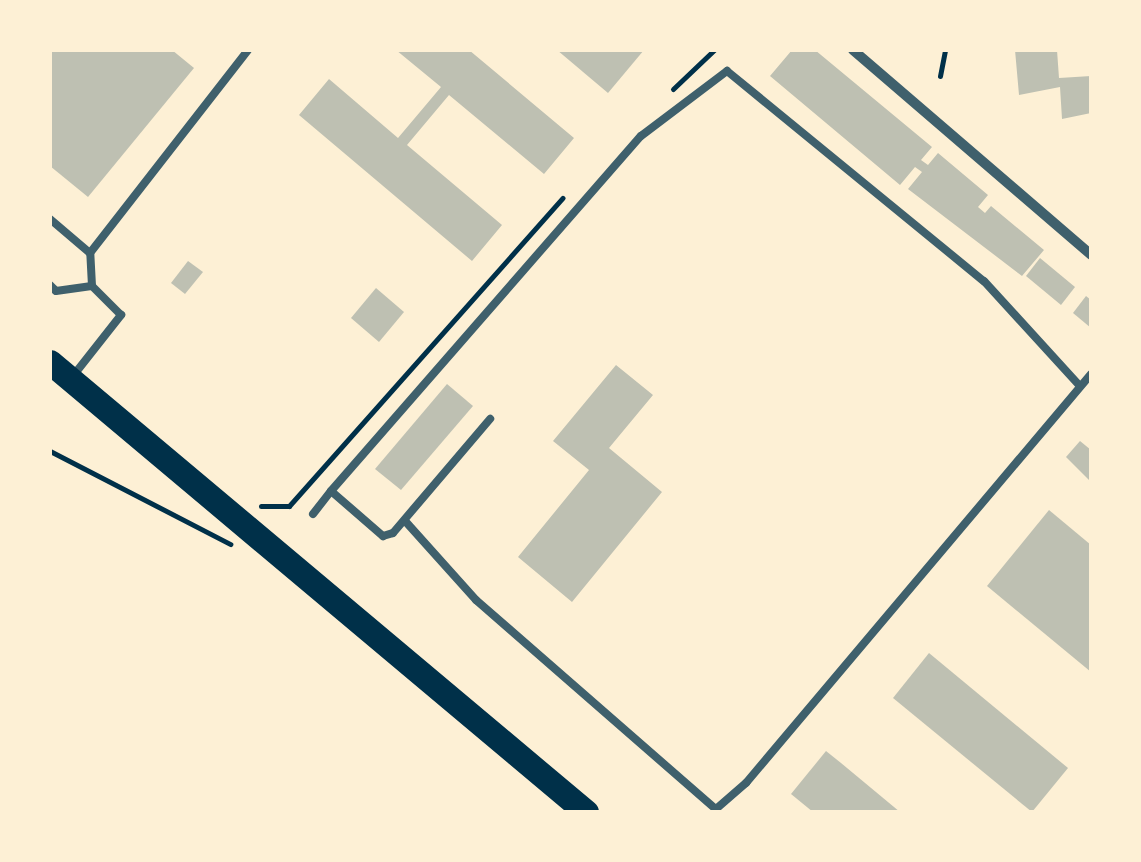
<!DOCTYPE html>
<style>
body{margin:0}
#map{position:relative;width:1141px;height:862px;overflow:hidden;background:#fdf0d5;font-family:Commissioner,sans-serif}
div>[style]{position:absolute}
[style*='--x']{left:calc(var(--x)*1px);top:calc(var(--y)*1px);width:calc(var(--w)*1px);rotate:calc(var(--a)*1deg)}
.building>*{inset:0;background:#bec0b2}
.path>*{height:5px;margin:-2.5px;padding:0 2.5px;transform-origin:2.5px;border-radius:2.5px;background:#003049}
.service>*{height:8px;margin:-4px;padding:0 4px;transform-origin:4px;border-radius:4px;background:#3f606c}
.minor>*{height:10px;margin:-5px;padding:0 5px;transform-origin:5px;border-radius:5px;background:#3f606c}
.primary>*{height:25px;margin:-12.5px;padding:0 12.5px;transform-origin:12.5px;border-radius:12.5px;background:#003049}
span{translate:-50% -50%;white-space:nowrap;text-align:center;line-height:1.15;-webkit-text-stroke:10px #fdf0d5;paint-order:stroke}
.frame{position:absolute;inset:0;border:52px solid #fdf0d5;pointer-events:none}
</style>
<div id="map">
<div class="building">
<i style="clip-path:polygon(50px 50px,172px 50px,194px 68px,88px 197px,50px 166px)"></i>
<i style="clip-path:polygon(396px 50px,469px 50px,574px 138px,544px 174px,449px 95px,407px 145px,502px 225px,472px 261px,299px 115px,329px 79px,398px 138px,441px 87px)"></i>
<i style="clip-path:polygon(557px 50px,644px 50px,608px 93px)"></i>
<i style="clip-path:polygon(792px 50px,815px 50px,932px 147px,921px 160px,928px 165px,938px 153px,988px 195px,978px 207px,985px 213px,991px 206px,1044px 250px,1022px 276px,908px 189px,922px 172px,915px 167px,900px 185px,770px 76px)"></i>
<i style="clip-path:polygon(1015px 50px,1057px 50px,1059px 78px,1091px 76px,1091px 113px,1062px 119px,1060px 87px,1019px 95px)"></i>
<i style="clip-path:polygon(1040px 258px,1075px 287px,1061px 305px,1026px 276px)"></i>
<i style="clip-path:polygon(188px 261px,203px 272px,185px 294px,171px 283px)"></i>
<i style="clip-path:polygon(376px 288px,404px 312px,379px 342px,351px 318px)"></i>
<i style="clip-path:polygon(1086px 296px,1091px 300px,1091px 328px,1073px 313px)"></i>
<i style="clip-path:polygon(616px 365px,653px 395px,609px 448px,662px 492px,572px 602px,518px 557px,589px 470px,553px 441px)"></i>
<i style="clip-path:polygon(447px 384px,473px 406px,401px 490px,375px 469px)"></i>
<i style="clip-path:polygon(1080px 441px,1091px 450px,1091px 482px,1066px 457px)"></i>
<i style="clip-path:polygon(1049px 510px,1091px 545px,1091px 672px,987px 586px)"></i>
<i style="clip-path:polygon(929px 653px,1068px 768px,1032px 812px,893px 698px)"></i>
<i style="clip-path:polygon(826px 751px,841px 763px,900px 812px,813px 812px,791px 794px)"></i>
</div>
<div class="path">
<i style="--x:940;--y:76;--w:26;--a:-79"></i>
<i style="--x:673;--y:89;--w:57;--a:-43.6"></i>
<i style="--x:50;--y:451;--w:203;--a:27.3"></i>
<i style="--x:261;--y:506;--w:28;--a:0"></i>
<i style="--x:289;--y:506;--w:412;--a:-48.4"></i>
</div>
<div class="service">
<i style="--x:50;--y:219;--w:52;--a:40.4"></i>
<i style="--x:50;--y:285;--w:8;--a:45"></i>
<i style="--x:56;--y:291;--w:36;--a:-8"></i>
<i style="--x:73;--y:376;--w:78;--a:-51.8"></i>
<i style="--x:121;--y:315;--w:41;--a:-135"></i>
<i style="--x:92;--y:286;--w:33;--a:-93"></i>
<i style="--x:90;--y:253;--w:257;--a:-52.1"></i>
<i style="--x:331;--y:491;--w:471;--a:-48.9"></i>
<i style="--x:641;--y:136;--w:108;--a:-37.1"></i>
<i style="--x:727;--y:71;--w:332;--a:39.3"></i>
<i style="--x:984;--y:281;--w:142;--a:47.6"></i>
<i style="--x:313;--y:514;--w:29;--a:-52"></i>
<i style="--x:331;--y:491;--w:69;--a:40.9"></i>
<i style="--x:383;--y:536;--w:10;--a:-17"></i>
<i style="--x:393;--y:533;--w:150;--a:-49.6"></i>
<i style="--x:406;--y:522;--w:105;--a:48.1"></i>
<i style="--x:476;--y:600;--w:318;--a:41.1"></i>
<i style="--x:716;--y:809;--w:40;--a:-41"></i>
<i style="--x:746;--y:783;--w:535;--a:-49.85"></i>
</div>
<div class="minor">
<i style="--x:853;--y:50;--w:314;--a:40.7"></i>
</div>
<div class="primary">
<i style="--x:50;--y:362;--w:700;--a:40.02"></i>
</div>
<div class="frame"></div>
</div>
